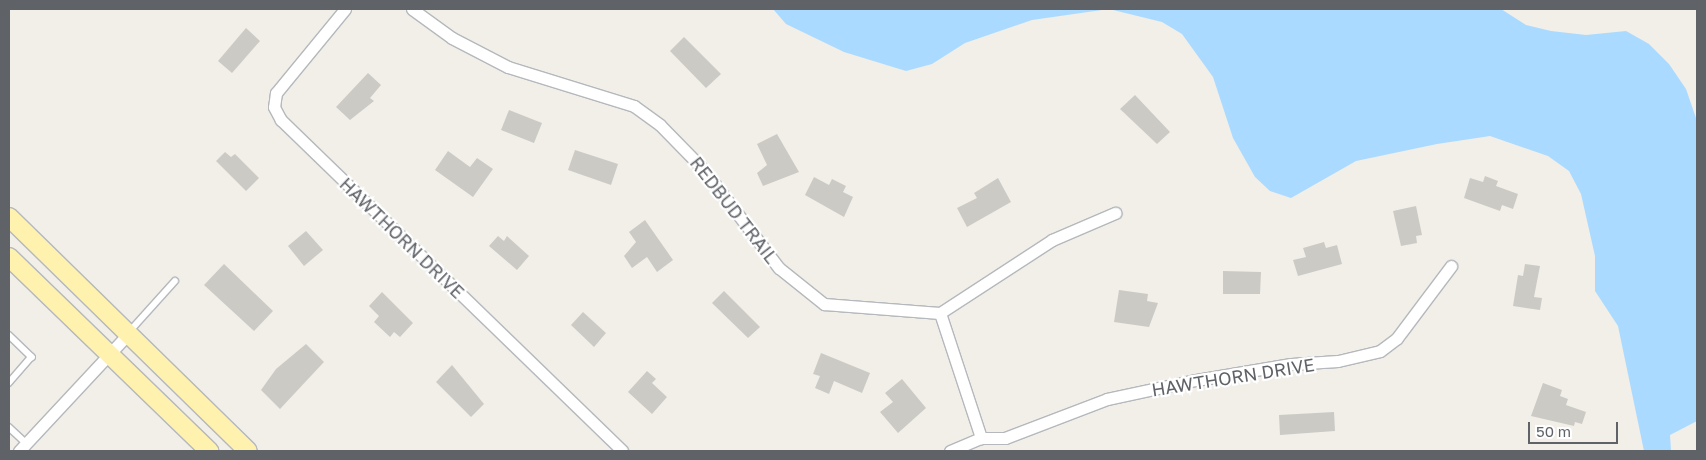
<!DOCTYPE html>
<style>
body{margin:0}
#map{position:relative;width:1706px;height:460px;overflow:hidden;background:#f1efe8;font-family:"Golos Text",sans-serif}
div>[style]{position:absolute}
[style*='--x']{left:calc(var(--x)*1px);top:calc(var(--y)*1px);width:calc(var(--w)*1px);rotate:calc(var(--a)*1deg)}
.water>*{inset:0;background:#aadaff}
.building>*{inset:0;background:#cccac5}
.roads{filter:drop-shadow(1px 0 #b5b8bc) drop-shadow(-1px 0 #b5b8bc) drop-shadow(0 1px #b5b8bc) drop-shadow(0 -1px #b5b8bc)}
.service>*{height:5.5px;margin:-2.75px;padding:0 2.75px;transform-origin:2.75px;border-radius:2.75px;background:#fff}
.minor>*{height:11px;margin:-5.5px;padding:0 5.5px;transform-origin:5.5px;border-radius:5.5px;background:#fff}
.primary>*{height:18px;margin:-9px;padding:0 9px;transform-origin:9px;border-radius:9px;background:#fff2af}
span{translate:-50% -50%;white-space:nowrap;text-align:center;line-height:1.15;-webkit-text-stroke:4.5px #fff;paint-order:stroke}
.street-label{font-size:18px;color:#5f6368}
.frame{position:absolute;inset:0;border:10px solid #5f6368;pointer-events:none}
.scale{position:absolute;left:1528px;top:422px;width:90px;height:22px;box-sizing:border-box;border:2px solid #5f6368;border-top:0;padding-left:6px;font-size:15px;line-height:18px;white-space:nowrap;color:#5f6368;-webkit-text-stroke:4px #fff;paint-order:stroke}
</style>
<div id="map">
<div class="water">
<i style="clip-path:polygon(773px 9px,1501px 9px,1526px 25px,1551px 31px,1586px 35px,1626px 31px,1649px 44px,1669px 64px,1686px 89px,1697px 121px,1697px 421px,1670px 435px,1671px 451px,1644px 451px,1618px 326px,1595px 291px,1595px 256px,1581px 194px,1569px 171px,1548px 156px,1490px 136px,1437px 144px,1356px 161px,1291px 198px,1270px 191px,1255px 177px,1233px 138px,1213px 77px,1182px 34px,1162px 22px,1109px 9px,1032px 20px,965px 43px,932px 64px,906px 71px,844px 52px,786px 24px)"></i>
</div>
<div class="building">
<i style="clip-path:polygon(246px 28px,260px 41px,232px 73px,218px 61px)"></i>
<i style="clip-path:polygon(684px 37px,721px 74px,706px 88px,670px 51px)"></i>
<i style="clip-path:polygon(368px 73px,381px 85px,370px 98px,374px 101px,350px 120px,336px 107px)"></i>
<i style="clip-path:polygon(1135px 95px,1170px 132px,1157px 144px,1120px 109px)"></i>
<i style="clip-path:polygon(509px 110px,542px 123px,534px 143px,501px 130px)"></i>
<i style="clip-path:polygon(777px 134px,799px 172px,763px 186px,757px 173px,767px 165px,757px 144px)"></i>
<i style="clip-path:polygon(575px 150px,618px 164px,611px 185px,568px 170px)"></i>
<i style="clip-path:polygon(448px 151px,470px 167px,477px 158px,493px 169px,473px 197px,435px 170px)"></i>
<i style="clip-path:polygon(225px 152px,231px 157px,235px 154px,259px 178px,246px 191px,216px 161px)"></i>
<i style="clip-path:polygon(1485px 176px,1498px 181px,1496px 186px,1518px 194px,1513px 209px,1502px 205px,1500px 211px,1464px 198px,1470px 178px,1483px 182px)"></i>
<i style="clip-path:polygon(814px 177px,829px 185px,832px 179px,846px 186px,843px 192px,853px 197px,844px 217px,805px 195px)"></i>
<i style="clip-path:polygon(998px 178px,1011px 202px,967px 227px,957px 208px,977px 198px,974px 193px)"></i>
<i style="clip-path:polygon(1416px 206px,1422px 235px,1416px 236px,1417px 243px,1401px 246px,1393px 211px)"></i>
<i style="clip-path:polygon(645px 220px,673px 260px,657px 272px,647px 257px,632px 268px,624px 256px,636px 242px,629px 232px)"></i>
<i style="clip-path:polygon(306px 231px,323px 250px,304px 266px,288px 246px)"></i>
<i style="clip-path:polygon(498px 236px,504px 241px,507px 236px,529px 256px,517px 270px,489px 246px)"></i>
<i style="clip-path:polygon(1324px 242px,1326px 248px,1337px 245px,1342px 264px,1298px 276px,1293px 260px,1306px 257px,1303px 248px)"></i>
<i style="clip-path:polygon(224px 264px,273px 311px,254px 331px,204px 285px)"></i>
<i style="clip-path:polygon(1525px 264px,1540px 266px,1534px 297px,1542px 298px,1540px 310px,1513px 306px,1518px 275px,1523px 276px)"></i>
<i style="clip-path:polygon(1223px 271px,1261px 272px,1260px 294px,1223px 294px)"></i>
<i style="clip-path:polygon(1119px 290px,1148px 294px,1147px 301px,1158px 303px,1149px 327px,1114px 322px)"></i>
<i style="clip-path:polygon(724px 291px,760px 327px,748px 338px,712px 303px)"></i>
<i style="clip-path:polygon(382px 292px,413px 323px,400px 337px,394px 332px,390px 337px,374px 322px,379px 316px,369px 306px)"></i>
<i style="clip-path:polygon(583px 312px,606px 333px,594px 347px,571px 325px)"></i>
<i style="clip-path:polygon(306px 344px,324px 362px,280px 409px,261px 390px,276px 369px)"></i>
<i style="clip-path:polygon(821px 353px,870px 373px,862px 393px,834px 381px,829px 394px,815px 388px,820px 376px,813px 374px)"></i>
<i style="clip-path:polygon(452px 365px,484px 404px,471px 417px,436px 382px)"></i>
<i style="clip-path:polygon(647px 371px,656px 379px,652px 383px,667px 397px,652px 414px,628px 392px)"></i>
<i style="clip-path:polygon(902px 379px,926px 408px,898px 433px,880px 412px,893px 402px,885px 393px)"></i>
<i style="clip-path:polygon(1543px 383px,1562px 390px,1560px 396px,1568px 399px,1566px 405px,1586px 412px,1582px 424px,1575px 422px,1574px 426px,1531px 416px)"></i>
<i style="clip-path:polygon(1334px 412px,1335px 431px,1280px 435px,1279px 415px)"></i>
</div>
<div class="roads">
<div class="service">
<i style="--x:130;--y:331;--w:67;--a:-48"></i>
<i style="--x:9;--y:335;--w:32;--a:44"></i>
<i style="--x:32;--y:357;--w:35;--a:131"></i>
<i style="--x:9;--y:427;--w:23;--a:43"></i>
</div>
<div class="minor">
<i style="--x:345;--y:9;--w:109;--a:129.4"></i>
<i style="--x:276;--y:93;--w:14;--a:98"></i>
<i style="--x:274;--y:107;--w:15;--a:62"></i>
<i style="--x:281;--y:120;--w:475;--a:44.1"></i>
<i style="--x:412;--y:9;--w:49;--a:35.9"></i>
<i style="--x:452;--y:38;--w:63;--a:27.4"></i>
<i style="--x:508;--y:67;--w:132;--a:17.2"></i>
<i style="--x:634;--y:106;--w:32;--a:36"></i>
<i style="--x:660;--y:125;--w:64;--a:45.6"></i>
<i style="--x:705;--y:171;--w:122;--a:52.7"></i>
<i style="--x:779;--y:268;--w:58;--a:38.7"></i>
<i style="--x:824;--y:304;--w:116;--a:4.4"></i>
<i style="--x:940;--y:313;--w:134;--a:-33.1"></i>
<i style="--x:1052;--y:240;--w:69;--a:-23.2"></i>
<i style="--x:940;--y:313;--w:132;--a:71.8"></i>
<i style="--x:19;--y:451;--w:160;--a:-47"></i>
<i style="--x:950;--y:451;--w:34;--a:-23"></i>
<i style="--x:981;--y:438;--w:24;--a:0"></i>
<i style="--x:1005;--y:438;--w:109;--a:-20.9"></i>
<i style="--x:1107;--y:399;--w:91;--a:-12.1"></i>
<i style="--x:1196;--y:380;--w:96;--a:-9.6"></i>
<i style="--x:1291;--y:364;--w:47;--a:-3.7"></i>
<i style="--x:1338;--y:361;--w:43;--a:-13.4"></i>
<i style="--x:1380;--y:351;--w:21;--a:-37"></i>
<i style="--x:1397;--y:338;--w:90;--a:-53.1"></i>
</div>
<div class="primary">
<i style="--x:9;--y:217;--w:334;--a:44.4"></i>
<i style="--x:9;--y:257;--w:279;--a:44.1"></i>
</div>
</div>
<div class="street-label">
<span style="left:734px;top:210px;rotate:52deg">REDBUD TRAIL</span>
<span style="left:402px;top:238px;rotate:44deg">HAWTHORN DRIVE</span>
<span style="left:1233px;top:377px;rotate:-9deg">HAWTHORN DRIVE</span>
</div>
<div class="frame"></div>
<div class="scale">50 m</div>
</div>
